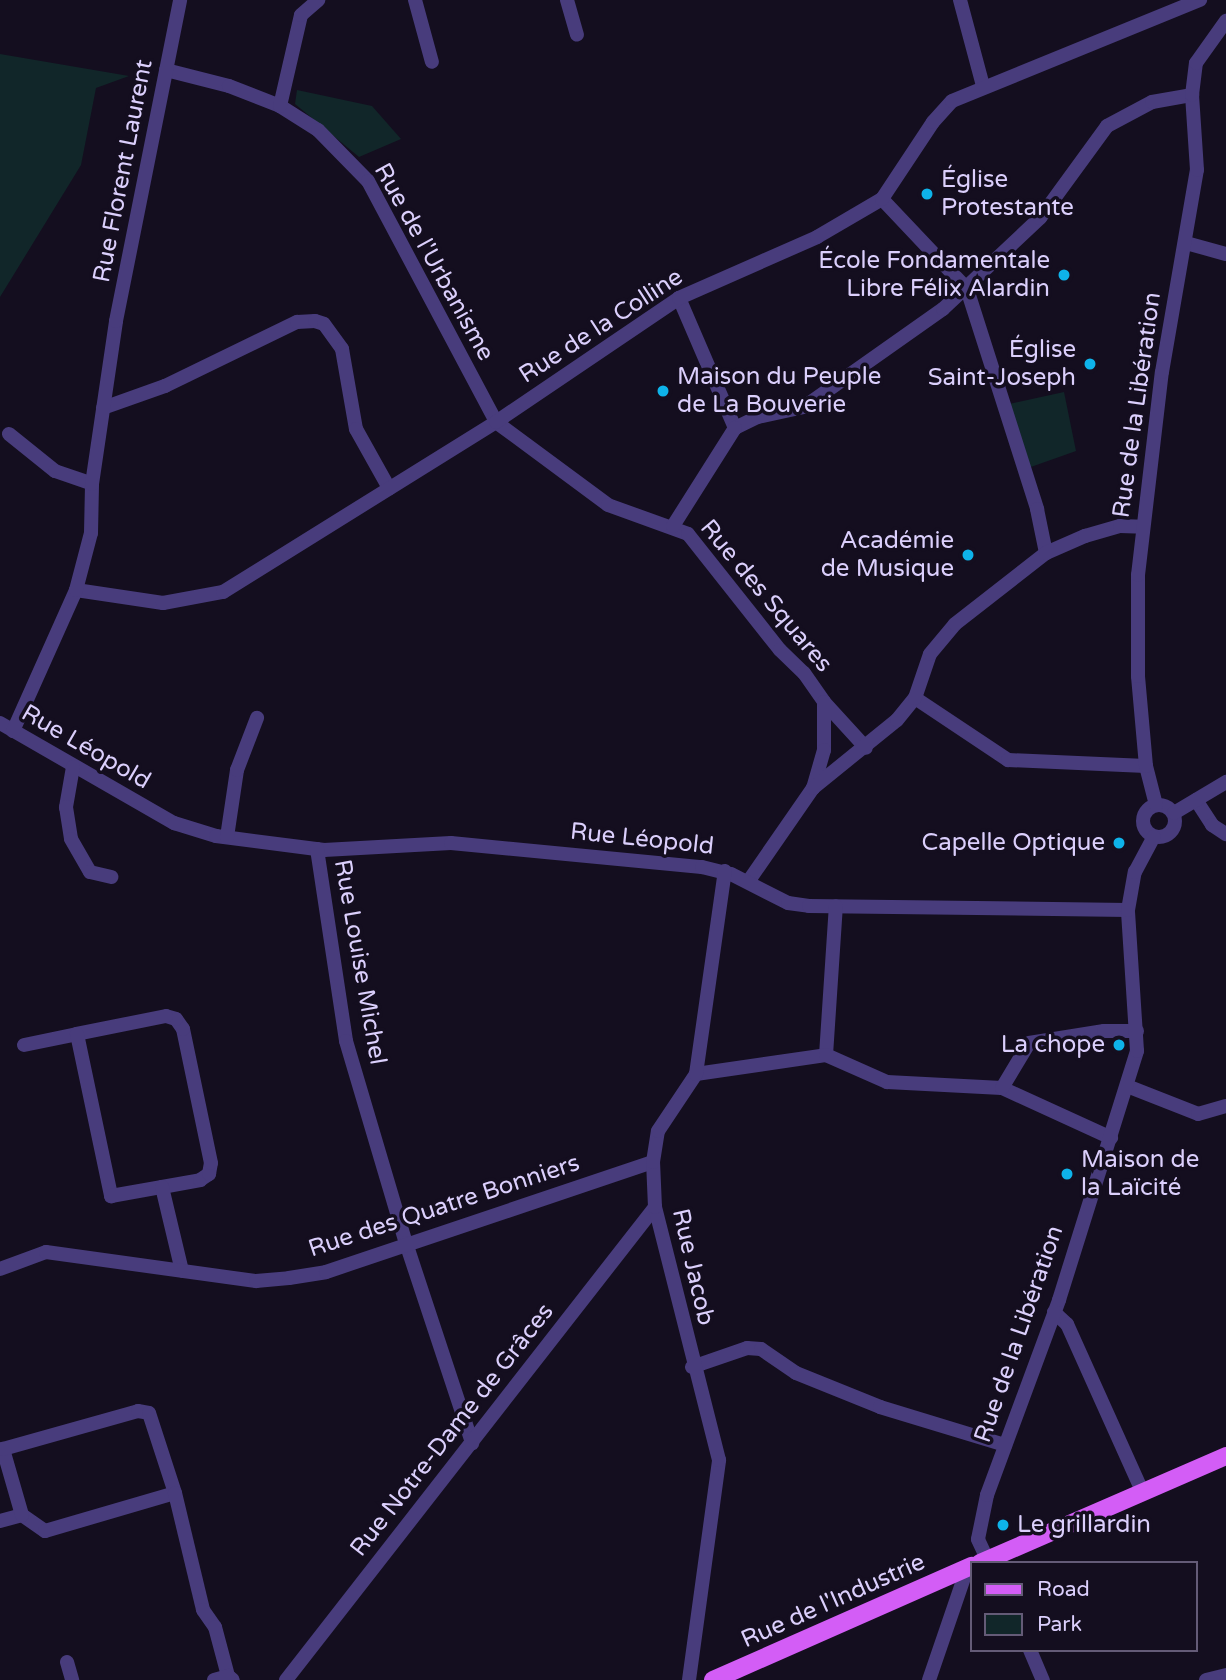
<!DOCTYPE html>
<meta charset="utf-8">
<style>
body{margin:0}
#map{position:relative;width:1226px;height:1680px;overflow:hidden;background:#140e1f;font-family:"Varela Round",sans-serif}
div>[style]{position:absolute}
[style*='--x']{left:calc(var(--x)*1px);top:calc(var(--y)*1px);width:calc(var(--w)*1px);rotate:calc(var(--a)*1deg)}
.green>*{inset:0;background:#112629}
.minor>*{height:14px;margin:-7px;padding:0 7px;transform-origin:7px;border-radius:7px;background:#483c7c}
.minor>.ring{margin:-7px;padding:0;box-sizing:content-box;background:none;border:14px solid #483c7c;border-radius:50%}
.major>*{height:18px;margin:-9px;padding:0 9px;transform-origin:9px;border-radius:9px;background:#d35df6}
.dots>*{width:19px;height:19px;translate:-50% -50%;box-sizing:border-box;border:4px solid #140e1f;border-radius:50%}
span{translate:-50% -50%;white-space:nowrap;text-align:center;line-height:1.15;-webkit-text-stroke:7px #140e1f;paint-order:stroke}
.street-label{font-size:24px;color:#dbcffc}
.poi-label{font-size:24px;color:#dbcffc}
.left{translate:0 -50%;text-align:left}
.right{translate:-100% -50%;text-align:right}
.legend{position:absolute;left:970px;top:1561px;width:228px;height:91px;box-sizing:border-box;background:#140e1f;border:2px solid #645b77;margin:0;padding:9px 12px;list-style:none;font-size:21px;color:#dbcffc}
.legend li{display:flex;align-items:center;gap:14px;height:35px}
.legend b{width:35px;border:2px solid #645b77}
</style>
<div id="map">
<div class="green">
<i style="clip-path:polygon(0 54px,129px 76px,96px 88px,81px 165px,0 297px)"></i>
<i style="clip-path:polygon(297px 90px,372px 106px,401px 139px,359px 157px,295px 104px)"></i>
<i style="clip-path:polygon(1064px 392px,1076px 451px,1028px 468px,1009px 404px)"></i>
</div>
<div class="minor">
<i style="--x:415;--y:0;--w:64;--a:74.7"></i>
<i style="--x:567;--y:0;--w:36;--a:74"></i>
<i style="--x:960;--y:0;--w:89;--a:75"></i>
<i style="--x:166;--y:70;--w:65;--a:14.3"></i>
<i style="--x:229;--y:86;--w:55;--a:21.4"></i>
<i style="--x:280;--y:106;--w:45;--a:32.3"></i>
<i style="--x:318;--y:130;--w:71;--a:45.6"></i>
<i style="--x:368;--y:181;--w:273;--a:62"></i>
<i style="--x:496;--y:422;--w:139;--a:36.5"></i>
<i style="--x:608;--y:505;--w:85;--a:19.9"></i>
<i style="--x:688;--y:534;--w:148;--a:51.6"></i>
<i style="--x:780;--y:650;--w:33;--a:44"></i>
<i style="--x:804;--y:673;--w:35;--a:55"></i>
<i style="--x:824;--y:702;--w:48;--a:90"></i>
<i style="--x:824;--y:750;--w:40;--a:106"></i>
<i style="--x:813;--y:788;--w:114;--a:124.7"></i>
<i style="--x:280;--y:106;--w:93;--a:-77"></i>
<i style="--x:301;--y:15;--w:23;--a:-41"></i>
<i style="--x:882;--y:199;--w:124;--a:46.6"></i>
<i style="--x:967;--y:289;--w:231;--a:72.3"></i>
<i style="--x:1037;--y:509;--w:45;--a:78.4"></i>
<i style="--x:1186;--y:243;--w:41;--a:15.4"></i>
<i style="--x:679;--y:298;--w:142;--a:66.7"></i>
<i style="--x:103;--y:408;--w:66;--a:-19.5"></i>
<i style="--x:165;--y:386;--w:147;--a:-25.9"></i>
<i style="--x:297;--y:322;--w:18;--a:-3"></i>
<i style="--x:315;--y:321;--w:9;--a:18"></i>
<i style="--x:324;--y:324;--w:31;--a:54"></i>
<i style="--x:342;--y:349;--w:81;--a:80.1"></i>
<i style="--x:356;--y:429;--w:68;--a:60.8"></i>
<i style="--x:735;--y:428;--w:25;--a:-26"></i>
<i style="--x:758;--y:417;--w:47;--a:-12.3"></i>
<i style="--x:804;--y:407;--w:170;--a:-35.2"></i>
<i style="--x:943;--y:309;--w:133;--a:-43.2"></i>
<i style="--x:1040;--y:218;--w:114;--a:-53.9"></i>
<i style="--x:1107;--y:126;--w:51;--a:-28.1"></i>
<i style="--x:1152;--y:102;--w:41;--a:-9.9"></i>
<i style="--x:9;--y:434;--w:59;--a:38.8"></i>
<i style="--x:55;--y:471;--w:39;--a:19"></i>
<i style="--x:673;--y:526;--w:116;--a:-57.7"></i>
<i style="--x:76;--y:590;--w:88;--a:8.5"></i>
<i style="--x:163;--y:603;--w:61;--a:-10.4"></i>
<i style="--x:223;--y:592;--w:322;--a:-31.9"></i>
<i style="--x:496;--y:422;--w:221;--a:-34.1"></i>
<i style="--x:679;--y:298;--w:151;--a:-23.8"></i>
<i style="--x:817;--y:237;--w:75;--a:-30.3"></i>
<i style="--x:882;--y:199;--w:92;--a:-56.5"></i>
<i style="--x:933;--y:122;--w:28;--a:-48"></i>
<i style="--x:952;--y:101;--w:268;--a:-22.2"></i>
<i style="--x:915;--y:698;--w:112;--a:33.7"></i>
<i style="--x:1008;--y:760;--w:138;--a:2.5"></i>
<i style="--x:824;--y:702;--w:62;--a:47.6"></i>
<i style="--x:0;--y:723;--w:201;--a:29.9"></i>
<i style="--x:174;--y:823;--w:44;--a:17.2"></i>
<i style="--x:216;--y:836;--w:109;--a:7.4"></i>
<i style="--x:324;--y:850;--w:127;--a:-3.2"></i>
<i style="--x:451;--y:843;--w:252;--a:5.5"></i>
<i style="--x:702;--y:867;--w:30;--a:14"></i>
<i style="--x:731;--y:874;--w:64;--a:27"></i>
<i style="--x:788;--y:903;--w:21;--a:8"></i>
<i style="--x:809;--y:906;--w:319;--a:0.7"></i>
<i style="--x:13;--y:731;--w:154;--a:-65.9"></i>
<i style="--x:76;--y:590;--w:59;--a:-75.3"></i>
<i style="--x:91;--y:533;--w:49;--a:-88.8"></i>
<i style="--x:92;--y:484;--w:165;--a:-81.6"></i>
<i style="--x:116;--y:321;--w:327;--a:-78.7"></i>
<i style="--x:73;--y:767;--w:41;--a:99.9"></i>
<i style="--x:66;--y:807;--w:32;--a:81"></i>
<i style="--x:71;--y:839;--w:38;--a:60"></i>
<i style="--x:90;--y:872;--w:22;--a:13"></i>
<i style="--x:813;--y:788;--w:108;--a:-39"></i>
<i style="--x:897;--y:720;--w:28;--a:-51"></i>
<i style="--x:915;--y:698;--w:46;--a:-71.2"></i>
<i style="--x:930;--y:654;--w:39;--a:-50"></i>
<i style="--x:955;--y:624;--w:115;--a:-38"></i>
<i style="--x:1046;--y:553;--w:43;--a:-23.6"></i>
<i style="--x:1085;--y:536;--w:36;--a:-16"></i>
<i style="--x:1120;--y:526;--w:23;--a:2"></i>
<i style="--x:1196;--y:800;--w:30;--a:57"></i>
<i style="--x:1212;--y:825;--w:17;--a:33"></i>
<i class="ring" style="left:1143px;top:805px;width:18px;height:18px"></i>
<i style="--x:1156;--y:805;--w:40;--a:-104.4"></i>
<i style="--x:1146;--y:766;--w:90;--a:-95.1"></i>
<i style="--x:1138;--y:676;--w:101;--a:-90"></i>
<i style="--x:1138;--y:575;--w:204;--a:-83.3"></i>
<i style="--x:1162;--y:372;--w:205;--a:-80.2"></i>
<i style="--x:1197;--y:170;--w:75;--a:-93.8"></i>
<i style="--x:1192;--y:95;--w:32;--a:-83"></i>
<i style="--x:1196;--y:63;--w:52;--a:-54.5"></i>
<i style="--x:1174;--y:813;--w:61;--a:-30.8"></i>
<i style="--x:227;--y:837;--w:68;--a:-81.5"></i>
<i style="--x:237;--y:770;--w:56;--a:-69"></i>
<i style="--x:317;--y:849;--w:194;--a:81.4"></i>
<i style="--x:346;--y:1041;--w:211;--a:73.5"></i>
<i style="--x:406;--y:1243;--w:211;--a:71.7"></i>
<i style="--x:24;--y:1045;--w:54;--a:-11.7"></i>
<i style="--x:826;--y:1055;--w:149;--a:-86.2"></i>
<i style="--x:696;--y:1074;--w:131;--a:-8.3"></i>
<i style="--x:826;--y:1055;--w:67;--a:23.9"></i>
<i style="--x:887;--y:1082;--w:115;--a:3"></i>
<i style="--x:1002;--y:1088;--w:120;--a:24.6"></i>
<i style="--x:1127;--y:1086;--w:76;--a:21.5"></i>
<i style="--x:1198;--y:1114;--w:29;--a:-16"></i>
<i style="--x:1002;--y:1088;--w:52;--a:-59"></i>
<i style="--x:1029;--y:1043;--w:76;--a:-9.1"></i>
<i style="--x:1104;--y:1031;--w:33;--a:0"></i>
<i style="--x:162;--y:1187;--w:39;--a:-10"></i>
<i style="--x:200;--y:1180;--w:11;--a:-34"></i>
<i style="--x:209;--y:1174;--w:11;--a:-80"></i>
<i style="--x:211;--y:1163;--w:137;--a:-101.8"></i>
<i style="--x:183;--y:1029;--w:12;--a:-125"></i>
<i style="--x:176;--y:1019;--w:10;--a:-163"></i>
<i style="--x:166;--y:1016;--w:91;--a:168.6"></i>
<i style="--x:77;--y:1034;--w:166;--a:78.1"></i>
<i style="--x:111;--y:1196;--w:52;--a:-10"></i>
<i style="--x:162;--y:1187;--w:86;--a:76.6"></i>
<i style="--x:0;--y:1269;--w:49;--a:-20.3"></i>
<i style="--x:46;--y:1252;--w:212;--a:7.9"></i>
<i style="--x:256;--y:1281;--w:33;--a:-5"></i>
<i style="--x:289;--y:1278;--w:37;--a:-9"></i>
<i style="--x:326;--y:1272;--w:345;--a:-18.6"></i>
<i style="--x:1054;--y:1312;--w:18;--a:43"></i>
<i style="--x:1067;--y:1324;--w:185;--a:65.8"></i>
<i style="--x:692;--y:1367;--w:58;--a:-19.1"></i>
<i style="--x:747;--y:1348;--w:14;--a:4"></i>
<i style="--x:761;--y:1349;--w:42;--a:34.4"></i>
<i style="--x:796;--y:1373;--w:91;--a:22"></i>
<i style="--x:880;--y:1407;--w:131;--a:16.9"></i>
<i style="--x:22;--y:1515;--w:28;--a:35"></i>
<i style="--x:45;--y:1531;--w:135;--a:-16.3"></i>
<i style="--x:0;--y:1521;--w:23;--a:-15"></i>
<i style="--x:22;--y:1515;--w:69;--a:-106.1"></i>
<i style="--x:3;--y:1449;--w:140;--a:-15.7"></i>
<i style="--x:138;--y:1411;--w:11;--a:10"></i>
<i style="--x:149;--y:1413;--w:84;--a:72"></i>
<i style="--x:175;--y:1493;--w:120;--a:76.5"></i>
<i style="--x:203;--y:1610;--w:21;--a:55"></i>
<i style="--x:215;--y:1627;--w:51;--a:75.1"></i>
<i style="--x:228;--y:1676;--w:6;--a:39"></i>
<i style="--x:989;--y:1563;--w:26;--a:-115"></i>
<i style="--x:978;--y:1539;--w:45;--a:-78.4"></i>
<i style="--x:987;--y:1495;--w:208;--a:-69.7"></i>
<i style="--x:1059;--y:1300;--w:261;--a:-72.6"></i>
<i style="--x:1137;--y:1051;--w:141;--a:-93.7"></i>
<i style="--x:1128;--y:910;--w:39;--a:-80"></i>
<i style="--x:1135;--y:872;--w:40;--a:-62"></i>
<i style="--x:1030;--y:1650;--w:33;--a:67"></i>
<i style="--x:67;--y:1662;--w:19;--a:74"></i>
<i style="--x:214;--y:1680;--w:15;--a:-16"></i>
<i style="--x:286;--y:1680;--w:600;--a:-52.04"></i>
<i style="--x:689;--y:1680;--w:222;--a:-82.2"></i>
<i style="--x:719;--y:1460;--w:261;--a:-104.2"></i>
<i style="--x:655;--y:1207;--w:45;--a:-92.5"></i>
<i style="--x:653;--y:1162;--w:31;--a:-81"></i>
<i style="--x:658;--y:1131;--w:69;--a:-56.3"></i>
<i style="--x:696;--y:1074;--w:205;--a:-81.9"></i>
<i style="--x:929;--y:1680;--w:117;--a:-71.1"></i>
<i style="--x:1206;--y:1680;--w:21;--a:-14"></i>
</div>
<div class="major">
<i style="--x:980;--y:1563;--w:268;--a:-23.5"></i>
<i style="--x:713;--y:1680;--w:283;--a:-23.8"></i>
</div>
<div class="dots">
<i style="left:927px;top:194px;background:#0eb3ea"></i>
<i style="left:1064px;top:275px;background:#0eb3ea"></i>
<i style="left:1090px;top:364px;background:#0eb3ea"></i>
<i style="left:663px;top:391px;background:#0eb3ea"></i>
<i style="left:968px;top:555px;background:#0eb3ea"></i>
<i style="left:1119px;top:843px;background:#0eb3ea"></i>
<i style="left:1119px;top:1045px;background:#0eb3ea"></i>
<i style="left:1067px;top:1174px;background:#0eb3ea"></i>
<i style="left:1003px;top:1525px;background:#0eb3ea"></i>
</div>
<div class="street-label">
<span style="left:123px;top:171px;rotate:-79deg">Rue Florent Laurent</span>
<span style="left:434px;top:262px;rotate:61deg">Rue de l'Urbanisme</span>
<span style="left:601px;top:326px;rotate:-33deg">Rue de la Colline</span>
<span style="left:1137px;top:405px;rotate:-82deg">Rue de la Libération</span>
<span style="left:766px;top:596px;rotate:50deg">Rue des Squares</span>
<span style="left:86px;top:747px;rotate:30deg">Rue Léopold</span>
<span style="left:642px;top:839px;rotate:6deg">Rue Léopold</span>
<span style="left:360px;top:962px;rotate:80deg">Rue Louise Michel</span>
<span style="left:444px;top:1206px;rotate:-18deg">Rue des Quatre Bonniers</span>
<span style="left:693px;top:1267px;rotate:77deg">Rue Jacob</span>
<span style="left:1019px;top:1334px;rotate:-71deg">Rue de la Libération</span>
<span style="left:452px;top:1430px;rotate:-52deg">Rue Notre-Dame de Grâces</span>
<span style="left:833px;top:1601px;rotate:-24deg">Rue de l'Industrie</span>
</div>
<div class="poi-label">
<span class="left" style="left:941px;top:194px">Église<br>Protestante</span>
<span class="right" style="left:1050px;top:275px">École Fondamentale<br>Libre Félix Alardin</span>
<span class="right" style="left:1076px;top:364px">Église<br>Saint-Joseph</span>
<span class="left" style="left:677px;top:391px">Maison du Peuple<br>de La Bouverie</span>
<span class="right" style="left:954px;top:555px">Académie<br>de Musique</span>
<span class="right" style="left:1105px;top:843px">Capelle Optique</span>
<span class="right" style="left:1105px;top:1045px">La chope</span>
<span class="left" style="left:1081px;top:1174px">Maison de<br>la Laïcité</span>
<span class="left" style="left:1017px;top:1525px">Le grillardin</span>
</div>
<ul class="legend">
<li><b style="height:9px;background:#d35df6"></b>Road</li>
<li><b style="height:19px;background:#112629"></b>Park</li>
</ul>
</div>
